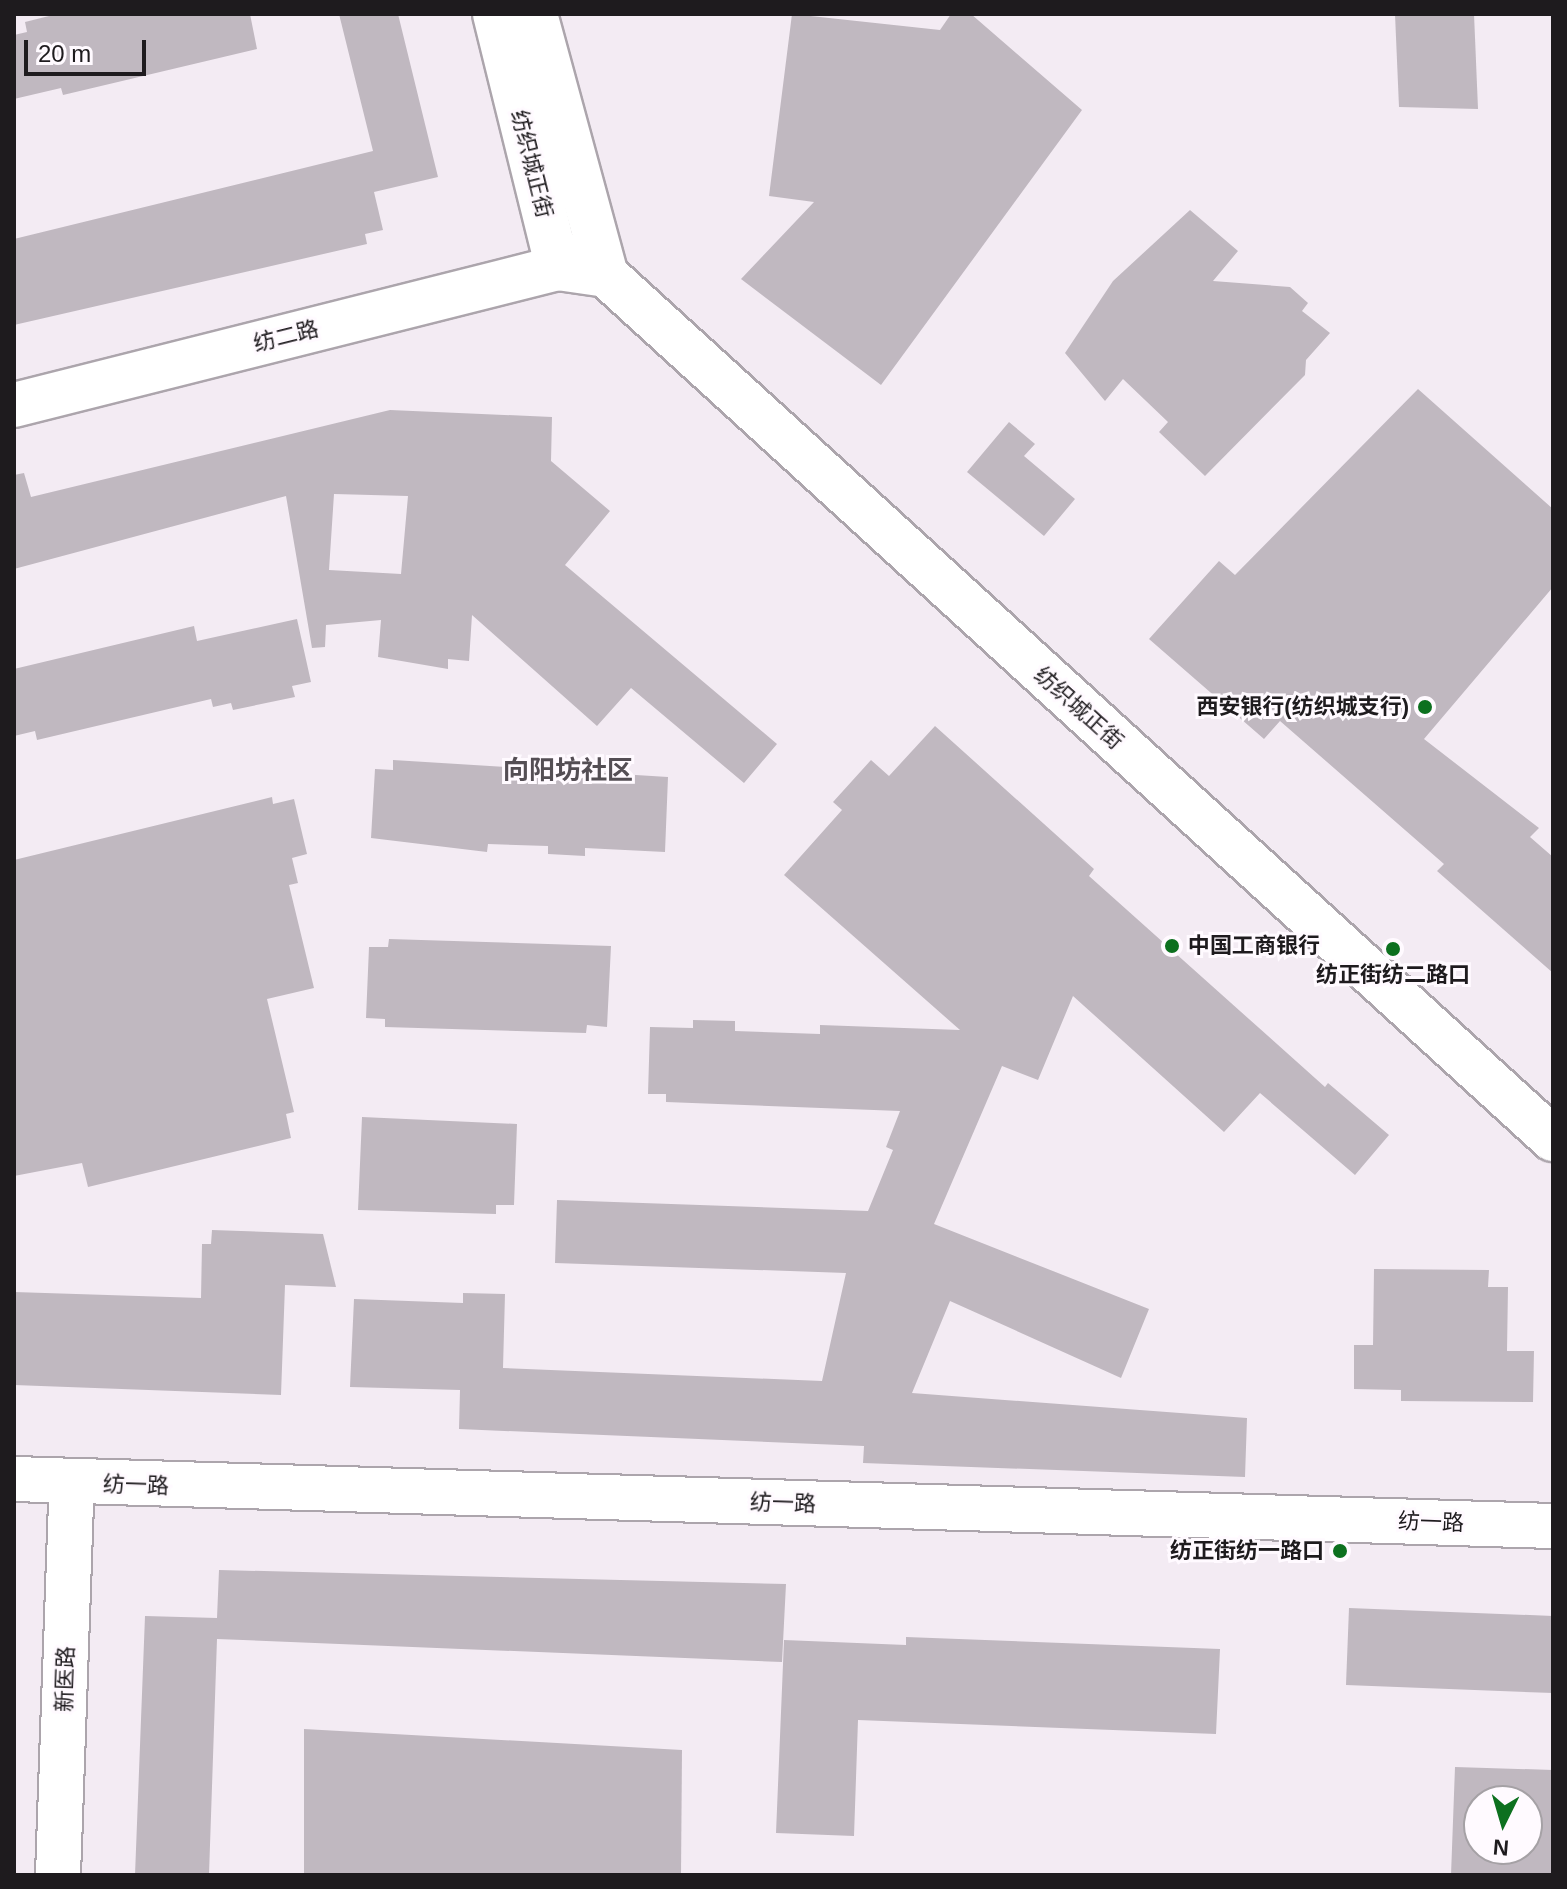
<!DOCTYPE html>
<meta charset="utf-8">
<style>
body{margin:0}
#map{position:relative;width:1567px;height:1889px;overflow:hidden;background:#f3ebf3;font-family:Helvetica,"Noto Sans SC",sans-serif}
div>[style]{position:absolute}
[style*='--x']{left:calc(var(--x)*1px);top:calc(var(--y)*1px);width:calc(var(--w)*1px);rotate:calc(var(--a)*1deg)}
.building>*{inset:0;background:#c0b8c0}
.roads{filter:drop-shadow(2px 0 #aca5ac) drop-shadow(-2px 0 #aca5ac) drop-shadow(0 2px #aca5ac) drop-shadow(0 -2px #aca5ac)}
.minor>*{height:44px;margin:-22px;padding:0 22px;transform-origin:22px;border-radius:22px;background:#fff}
.dots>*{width:22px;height:22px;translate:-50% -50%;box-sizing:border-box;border:4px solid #fffaff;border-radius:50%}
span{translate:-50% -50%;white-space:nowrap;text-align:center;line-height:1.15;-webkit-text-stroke:6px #fffaff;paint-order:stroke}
.street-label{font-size:22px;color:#1e1b1e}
.poi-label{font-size:22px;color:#1e1b1e;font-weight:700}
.right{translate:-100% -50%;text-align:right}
.left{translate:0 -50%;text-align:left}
.quarter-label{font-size:26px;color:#544e54;font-weight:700}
.frame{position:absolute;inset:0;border:16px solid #1e1b1e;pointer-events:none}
.north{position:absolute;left:1463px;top:1785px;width:80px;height:80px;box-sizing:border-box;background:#fffaff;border:2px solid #a5a1a5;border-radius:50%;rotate:185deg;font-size:22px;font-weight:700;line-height:32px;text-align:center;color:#1e1b1e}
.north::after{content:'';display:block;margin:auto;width:28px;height:36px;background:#0d701f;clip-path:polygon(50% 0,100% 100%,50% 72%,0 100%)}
.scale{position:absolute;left:24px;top:40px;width:122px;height:36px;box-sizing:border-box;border:4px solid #1e1b1e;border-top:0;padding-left:10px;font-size:24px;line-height:28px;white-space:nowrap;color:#1e1b1e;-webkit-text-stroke:6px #fffaff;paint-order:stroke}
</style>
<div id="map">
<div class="building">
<i style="clip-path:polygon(57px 14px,250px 14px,257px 49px,63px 95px,61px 88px,14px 99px,14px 35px,27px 32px,25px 22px)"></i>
<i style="clip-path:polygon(339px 14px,398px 14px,438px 177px,374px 192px,383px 230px,365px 234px,367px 244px,14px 325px,14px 239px,373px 151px)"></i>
<i style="clip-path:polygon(792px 14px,940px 30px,951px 14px,971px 14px,1082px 110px,881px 385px,741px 279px,814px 202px,769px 196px)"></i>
<i style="clip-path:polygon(1395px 14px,1474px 14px,1478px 109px,1399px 107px)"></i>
<i style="clip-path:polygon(1190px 210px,1238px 251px,1213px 281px,1290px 287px,1308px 303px,1302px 311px,1330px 333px,1306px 360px,1305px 375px,1205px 476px,1159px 432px,1168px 422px,1123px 379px,1105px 401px,1065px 353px,1113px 281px)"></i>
<i style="clip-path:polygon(1418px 389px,1553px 509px,1553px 587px,1424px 739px,1539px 828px,1530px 837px,1553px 857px,1553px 973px,1437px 871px,1444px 864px,1280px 721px,1264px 739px,1149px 639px,1219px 561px,1235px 575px)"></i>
<i style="clip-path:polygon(evenodd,390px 410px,552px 417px,551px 461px,610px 511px,565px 565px,777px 744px,744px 783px,631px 688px,597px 726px,472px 615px,469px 661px,448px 659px,448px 669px,378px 657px,381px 620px,326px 625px,325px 647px,312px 648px,286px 496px,14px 569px,14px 475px,24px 473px,31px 497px,390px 410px,334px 494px,408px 496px,401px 574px,329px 570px,334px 494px)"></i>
<i style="clip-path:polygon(1009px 422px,1035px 444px,1024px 456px,1075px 499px,1044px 536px,967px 472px)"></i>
<i style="clip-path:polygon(297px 619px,311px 682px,292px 686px,295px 697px,233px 710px,231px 703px,213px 707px,211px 699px,37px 740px,35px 731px,14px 736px,14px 669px,194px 626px,197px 641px)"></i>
<i style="clip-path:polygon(935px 726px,1094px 869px,1089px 876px,1325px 1087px,1328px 1083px,1389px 1135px,1355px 1175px,1260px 1093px,1224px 1132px,1073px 996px,1038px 1080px,1002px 1066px,934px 1224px,1149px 1309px,1121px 1378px,950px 1301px,912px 1393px,1247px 1418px,1245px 1477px,863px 1463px,864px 1446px,459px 1429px,460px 1390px,350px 1387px,354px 1299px,463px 1303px,463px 1293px,505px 1294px,503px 1368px,822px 1381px,846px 1273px,555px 1263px,557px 1200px,868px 1211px,893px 1150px,886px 1147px,900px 1111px,666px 1102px,666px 1094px,648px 1094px,650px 1027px,693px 1028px,693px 1020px,735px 1021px,735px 1031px,820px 1034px,820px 1025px,960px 1030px,784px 875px,842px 810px,833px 802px,871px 760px,889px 776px)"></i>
<i style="clip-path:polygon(393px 760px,668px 777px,665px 852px,585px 848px,585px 856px,548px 854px,548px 846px,488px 844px,487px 852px,371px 838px,375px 769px,393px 770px)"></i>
<i style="clip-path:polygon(272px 797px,273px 804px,294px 799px,307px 854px,292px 858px,298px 883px,289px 885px,314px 988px,267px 999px,294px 1112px,286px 1114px,291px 1138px,88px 1187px,82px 1163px,14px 1176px,14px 860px)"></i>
<i style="clip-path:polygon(389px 939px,611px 946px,607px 1027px,587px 1025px,586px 1033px,385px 1027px,385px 1019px,366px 1018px,369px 947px,388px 947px)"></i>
<i style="clip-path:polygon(362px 1117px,517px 1124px,514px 1205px,496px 1205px,496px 1214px,358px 1210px)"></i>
<i style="clip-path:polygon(212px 1230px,323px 1234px,336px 1287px,285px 1285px,281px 1395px,14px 1385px,14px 1292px,201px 1298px,202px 1244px,211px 1244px)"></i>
<i style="clip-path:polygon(1374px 1269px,1489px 1270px,1488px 1287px,1508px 1287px,1507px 1351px,1534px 1351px,1533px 1402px,1401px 1401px,1401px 1390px,1354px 1389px,1354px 1345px,1373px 1345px)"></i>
<i style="clip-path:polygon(219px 1570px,786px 1584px,782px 1662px,217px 1639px,209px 1875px,135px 1875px,145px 1616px,217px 1618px)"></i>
<i style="clip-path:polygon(1349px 1608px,1553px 1616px,1553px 1693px,1346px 1685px)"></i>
<i style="clip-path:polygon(906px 1637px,1220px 1649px,1216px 1734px,858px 1720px,854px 1836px,776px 1833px,784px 1640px,906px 1645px)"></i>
<i style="clip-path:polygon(304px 1729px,682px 1750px,681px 1875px,304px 1875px)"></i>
<i style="clip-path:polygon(evenodd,1455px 1767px,1553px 1770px,1553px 1875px,1451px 1875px,1455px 1767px,1479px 1801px,1527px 1801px,1527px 1849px,1479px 1849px,1479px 1801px)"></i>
</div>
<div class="roads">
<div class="minor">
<i style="--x:495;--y:14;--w:262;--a:76.1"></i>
<i style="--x:535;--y:14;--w:270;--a:74.8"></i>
<i style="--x:558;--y:268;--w:49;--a:8.3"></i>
<i style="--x:606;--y:275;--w:1282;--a:42.38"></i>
<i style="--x:14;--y:405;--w:561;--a:-14.14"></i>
<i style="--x:558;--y:268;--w:29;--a:-29"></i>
<i style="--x:14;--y:1479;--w:1540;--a:1.75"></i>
<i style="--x:58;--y:1875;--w:392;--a:-88"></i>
</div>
</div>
<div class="dots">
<i style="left:1425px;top:707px;background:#0d701f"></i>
<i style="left:1172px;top:946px;background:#0d701f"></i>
<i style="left:1393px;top:949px;background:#0d701f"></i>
<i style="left:1340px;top:1551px;background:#0d701f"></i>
</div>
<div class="street-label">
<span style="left:532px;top:164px;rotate:76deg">纺织城正街</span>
<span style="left:286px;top:336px;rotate:-14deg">纺二路</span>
<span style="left:1079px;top:708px;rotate:42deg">纺织城正街</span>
<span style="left:136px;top:1485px;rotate:2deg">纺一路</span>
<span style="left:783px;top:1503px;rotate:2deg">纺一路</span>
<span style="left:1431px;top:1522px;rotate:2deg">纺一路</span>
<span style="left:65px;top:1679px;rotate:-88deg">新医路</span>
</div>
<div class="poi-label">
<span class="right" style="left:1409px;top:707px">西安银行(纺织城支行)</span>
<span class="left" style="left:1188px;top:946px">中国工商银行</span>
<span style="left:1393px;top:975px">纺正街纺二路口</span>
<span class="right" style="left:1324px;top:1551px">纺正街纺一路口</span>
</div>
<div class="quarter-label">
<span style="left:568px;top:771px">向阳坊社区</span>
</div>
<div class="frame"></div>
<div class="north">N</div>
<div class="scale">20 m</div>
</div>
